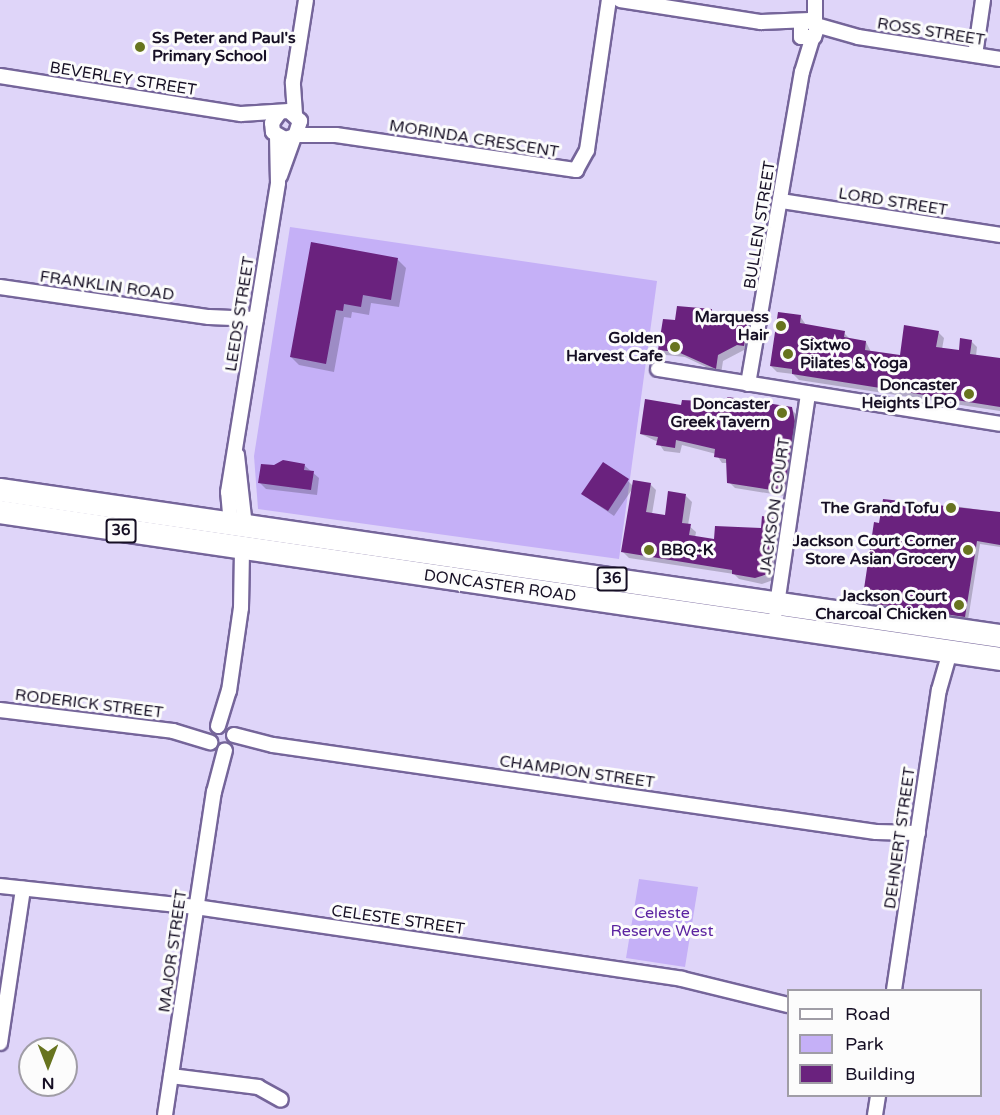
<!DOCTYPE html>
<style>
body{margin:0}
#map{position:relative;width:1000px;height:1115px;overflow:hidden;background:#dfd5f9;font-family:"Varela Round",sans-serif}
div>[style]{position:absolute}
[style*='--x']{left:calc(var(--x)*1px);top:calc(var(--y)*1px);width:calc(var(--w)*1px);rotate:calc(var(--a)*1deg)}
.green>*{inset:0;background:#c5b0f7}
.shadow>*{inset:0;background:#0003}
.building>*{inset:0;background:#6a227e}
.roads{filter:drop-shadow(2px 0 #75659a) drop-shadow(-2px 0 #75659a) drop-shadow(0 2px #75659a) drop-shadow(0 -2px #75659a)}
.street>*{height:14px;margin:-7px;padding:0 7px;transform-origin:7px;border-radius:7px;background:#fff}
.primary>*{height:22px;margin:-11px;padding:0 11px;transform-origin:11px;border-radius:11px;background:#fff}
.dots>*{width:16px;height:16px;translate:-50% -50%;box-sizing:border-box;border:3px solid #fcfcfc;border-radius:50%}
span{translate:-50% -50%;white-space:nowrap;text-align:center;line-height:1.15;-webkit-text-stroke:6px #fcfcfc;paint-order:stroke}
.shield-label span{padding:2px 4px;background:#fcfcfc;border:2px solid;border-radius:4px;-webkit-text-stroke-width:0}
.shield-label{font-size:15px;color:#160f24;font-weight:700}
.street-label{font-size:16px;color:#160f24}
.poi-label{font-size:16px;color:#160f24;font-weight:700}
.left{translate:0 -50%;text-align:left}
.right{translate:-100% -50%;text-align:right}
.park-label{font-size:16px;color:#5c24a1}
.legend{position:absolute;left:787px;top:989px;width:195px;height:108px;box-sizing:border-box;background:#fcfcfc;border:2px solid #a09da6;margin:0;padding:8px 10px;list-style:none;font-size:18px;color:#160f24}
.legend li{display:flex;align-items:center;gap:12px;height:30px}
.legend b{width:30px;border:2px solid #a09da6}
.north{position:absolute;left:18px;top:1037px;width:60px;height:60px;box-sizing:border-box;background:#fcfcfc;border:2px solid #a09da6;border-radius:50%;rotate:180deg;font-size:16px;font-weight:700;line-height:24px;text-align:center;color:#160f24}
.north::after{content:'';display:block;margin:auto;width:21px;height:27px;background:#67741f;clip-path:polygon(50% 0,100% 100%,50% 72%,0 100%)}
</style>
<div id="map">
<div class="green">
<i style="clip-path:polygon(290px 227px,657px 281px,619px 559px,258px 509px,254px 456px)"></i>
<i style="clip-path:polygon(639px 879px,698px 887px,685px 967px,626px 958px)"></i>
</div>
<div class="shadow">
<i style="clip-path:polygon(312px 244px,398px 260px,406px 268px,399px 307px,371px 303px,369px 315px,352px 312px,351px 318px,344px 317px,334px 372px,299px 365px,291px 357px)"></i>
<i style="clip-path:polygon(711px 310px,717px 320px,746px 325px,752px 331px,750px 351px,744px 350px,723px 361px,721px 374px,685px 357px,666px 355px,660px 349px,676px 322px)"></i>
<i style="clip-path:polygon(800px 316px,806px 325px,844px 333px,850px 339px,866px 342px,871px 352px,901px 357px,938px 332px,944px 338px,942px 349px,960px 352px,971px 341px,977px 347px,976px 356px,1000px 361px,1000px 411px,799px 380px,793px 374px,777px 372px,771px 366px)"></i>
<i style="clip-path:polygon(683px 406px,791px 409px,797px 415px,800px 429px,791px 493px,785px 496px,735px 488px,729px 482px,728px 463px,722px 463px,716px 454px,682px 445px,680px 453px,664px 451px,658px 442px,641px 434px)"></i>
<i style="clip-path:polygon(304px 465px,319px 478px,317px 495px,266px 489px,260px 483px)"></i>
<i style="clip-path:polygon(628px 481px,633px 486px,650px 484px,656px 490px,652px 514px,666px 517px,686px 496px,692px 502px,688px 525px,696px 532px,695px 538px,715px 541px,762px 530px,777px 520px,783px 526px,776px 579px,762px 584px,739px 579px,734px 574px,629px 558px,623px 552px,633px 488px,614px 516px,589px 499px)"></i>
<i style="clip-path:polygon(948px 505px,1000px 513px,1000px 547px,980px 544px,968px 620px,867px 605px,863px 602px,881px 524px)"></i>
</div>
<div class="building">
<i style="clip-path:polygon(311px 242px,398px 258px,391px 300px,363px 295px,361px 307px,344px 304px,343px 311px,336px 310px,326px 364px,290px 357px)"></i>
<i style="clip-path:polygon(677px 306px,712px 309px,711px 318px,747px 324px,744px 346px,737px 345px,718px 355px,716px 369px,678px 352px,658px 350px,663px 319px,675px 320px)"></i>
<i style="clip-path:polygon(778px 312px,801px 315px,800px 323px,845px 331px,844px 337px,866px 341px,865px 350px,900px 355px,904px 325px,939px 331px,936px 347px,959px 350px,960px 338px,972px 340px,970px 354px,1000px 358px,1000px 407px,792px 374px,792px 369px,770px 366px)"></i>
<i style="clip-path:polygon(728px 397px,792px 407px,795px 422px,786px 480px,785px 487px,778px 491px,727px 483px,726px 459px,714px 457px,715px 449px,676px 440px,675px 448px,656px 445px,658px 437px,640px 434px,645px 399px,681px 405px,682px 400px,722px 402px)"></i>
<i style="clip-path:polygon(283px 460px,305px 464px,304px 470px,314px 471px,311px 490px,258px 483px,261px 464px,274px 465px)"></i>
<i style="clip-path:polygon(603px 462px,629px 479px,608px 511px,581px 494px)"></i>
<i style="clip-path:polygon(633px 480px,651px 483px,646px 512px,665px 515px,668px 491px,686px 494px,682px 523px,691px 524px,689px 535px,714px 539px,715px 526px,761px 528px,762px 516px,778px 519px,771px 573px,755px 578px,732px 574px,732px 570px,621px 552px)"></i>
<i style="clip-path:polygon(883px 499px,1000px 512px,1000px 545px,977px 541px,965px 617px,862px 602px,874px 522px,879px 523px)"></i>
</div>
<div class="roads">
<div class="street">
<i style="--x:620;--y:0;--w:143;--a:8.9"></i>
<i style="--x:761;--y:22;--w:49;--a:-2.3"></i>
<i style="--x:810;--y:20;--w:11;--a:49"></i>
<i style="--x:817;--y:28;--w:9;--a:108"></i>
<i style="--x:814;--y:37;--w:13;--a:180"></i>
<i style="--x:801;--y:37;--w:14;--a:-90"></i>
<i style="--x:815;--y:24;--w:24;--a:-90"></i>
<i style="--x:816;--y:25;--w:44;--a:15.9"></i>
<i style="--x:858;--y:37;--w:144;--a:8.8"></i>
<i style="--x:975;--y:55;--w:56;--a:-81.7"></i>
<i style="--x:0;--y:76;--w:244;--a:9"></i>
<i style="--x:241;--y:114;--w:48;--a:-3.6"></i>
<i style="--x:289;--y:111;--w:15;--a:42"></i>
<i style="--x:300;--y:121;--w:16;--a:108"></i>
<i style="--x:295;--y:136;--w:10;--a:163"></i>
<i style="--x:285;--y:139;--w:14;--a:-150"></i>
<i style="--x:273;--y:132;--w:9;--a:-96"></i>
<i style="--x:272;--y:123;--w:12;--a:-55"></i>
<i style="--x:295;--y:114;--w:32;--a:-94"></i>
<i style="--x:293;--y:82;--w:83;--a:-81"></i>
<i style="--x:296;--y:135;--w:40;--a:0"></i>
<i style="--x:336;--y:135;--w:243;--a:8.3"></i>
<i style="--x:576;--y:170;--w:23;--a:-61"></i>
<i style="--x:587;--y:150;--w:152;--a:-81.7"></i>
<i style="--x:280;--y:176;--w:41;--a:-70.3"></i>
<i style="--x:781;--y:201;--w:222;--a:8.8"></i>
<i style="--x:0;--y:287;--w:211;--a:8.2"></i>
<i style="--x:209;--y:317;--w:47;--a:2.4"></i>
<i style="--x:658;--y:369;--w:346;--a:9.1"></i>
<i style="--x:748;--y:384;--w:317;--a:-80.2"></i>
<i style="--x:802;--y:72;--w:34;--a:-73"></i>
<i style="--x:237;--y:455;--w:71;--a:83.6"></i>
<i style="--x:231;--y:525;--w:33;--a:-95"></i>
<i style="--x:228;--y:492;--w:313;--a:-80.8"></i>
<i style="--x:278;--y:183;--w:47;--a:-91.2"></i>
<i style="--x:776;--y:611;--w:220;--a:-81.6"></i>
<i style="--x:0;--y:710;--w:174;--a:6.9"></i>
<i style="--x:173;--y:731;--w:39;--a:17"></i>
<i style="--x:218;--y:726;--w:37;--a:-73"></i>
<i style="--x:229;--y:691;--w:84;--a:-81.8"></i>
<i style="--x:241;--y:608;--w:58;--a:-89"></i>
<i style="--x:234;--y:735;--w:40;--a:14.4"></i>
<i style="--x:273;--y:745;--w:609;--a:8.21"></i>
<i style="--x:876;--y:832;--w:42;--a:1.4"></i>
<i style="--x:0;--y:886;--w:197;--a:6.1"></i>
<i style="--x:196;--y:907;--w:491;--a:8.4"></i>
<i style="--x:682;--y:979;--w:109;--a:13.8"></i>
<i style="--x:894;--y:990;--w:303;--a:-81.5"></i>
<i style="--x:939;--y:690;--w:40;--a:-74"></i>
<i style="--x:0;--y:1043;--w:156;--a:-81.5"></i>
<i style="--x:171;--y:1076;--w:88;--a:7.2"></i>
<i style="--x:258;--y:1087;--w:26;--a:29"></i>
<i style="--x:165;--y:1115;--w:327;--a:-81.4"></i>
<i style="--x:214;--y:792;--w:43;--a:-75.3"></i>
<i style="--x:875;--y:1115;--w:19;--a:-81"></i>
</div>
<div class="primary">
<i style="--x:0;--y:490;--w:1011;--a:8.31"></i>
<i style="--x:0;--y:512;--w:1011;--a:8.36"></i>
</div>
</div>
<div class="dots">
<i style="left:140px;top:47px;background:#67741f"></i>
<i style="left:781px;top:326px;background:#67741f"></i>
<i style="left:675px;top:347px;background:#67741f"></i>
<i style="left:788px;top:354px;background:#67741f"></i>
<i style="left:969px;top:394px;background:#67741f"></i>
<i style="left:782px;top:413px;background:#67741f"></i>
<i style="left:951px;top:508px;background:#67741f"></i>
<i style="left:649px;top:550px;background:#67741f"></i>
<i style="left:968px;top:550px;background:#67741f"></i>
<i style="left:959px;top:605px;background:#67741f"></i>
</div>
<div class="shield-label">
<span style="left:121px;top:531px">36</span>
<span style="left:612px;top:579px">36</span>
</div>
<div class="street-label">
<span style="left:931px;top:32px;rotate:9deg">ROSS STREET</span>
<span style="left:123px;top:79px;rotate:9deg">BEVERLEY STREET</span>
<span style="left:474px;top:139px;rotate:9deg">MORINDA CRESCENT</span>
<span style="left:893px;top:202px;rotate:9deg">LORD STREET</span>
<span style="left:760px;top:225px;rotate:-81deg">BULLEN STREET</span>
<span style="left:107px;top:286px;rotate:8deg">FRANKLIN ROAD</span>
<span style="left:240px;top:314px;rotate:-81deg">LEEDS STREET</span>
<span style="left:775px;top:506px;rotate:-82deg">JACKSON COURT</span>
<span style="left:500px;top:586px;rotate:8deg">DONCASTER ROAD</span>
<span style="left:89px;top:704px;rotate:7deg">RODERICK STREET</span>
<span style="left:577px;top:772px;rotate:8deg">CHAMPION STREET</span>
<span style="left:900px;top:838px;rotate:-82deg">DEHNERT STREET</span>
<span style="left:398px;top:920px;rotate:8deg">CELESTE STREET</span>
<span style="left:173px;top:951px;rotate:-82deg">MAJOR STREET</span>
</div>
<div class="poi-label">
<span class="left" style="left:152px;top:47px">Ss Peter and Paul's<br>Primary School</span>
<span class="right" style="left:769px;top:326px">Marquess<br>Hair</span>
<span class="right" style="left:663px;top:347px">Golden<br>Harvest Cafe</span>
<span class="left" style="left:800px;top:354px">Sixtwo<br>Pilates &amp; Yoga</span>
<span class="right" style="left:957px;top:394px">Doncaster<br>Heights LPO</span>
<span class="right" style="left:770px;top:413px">Doncaster<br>Greek Tavern</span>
<span class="right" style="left:939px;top:508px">The Grand Tofu</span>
<span class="right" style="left:956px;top:550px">Jackson Court Corner<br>Store Asian Grocery</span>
<span class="left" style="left:661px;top:550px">BBQ-K</span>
<span class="right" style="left:947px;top:605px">Jackson Court<br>Charcoal Chicken</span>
</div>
<div class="park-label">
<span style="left:662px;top:922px">Celeste<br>Reserve West</span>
</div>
<ul class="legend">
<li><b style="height:8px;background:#fff"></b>Road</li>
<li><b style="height:16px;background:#c5b0f7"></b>Park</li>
<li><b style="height:16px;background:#6a227e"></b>Building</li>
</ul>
<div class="north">N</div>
</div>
